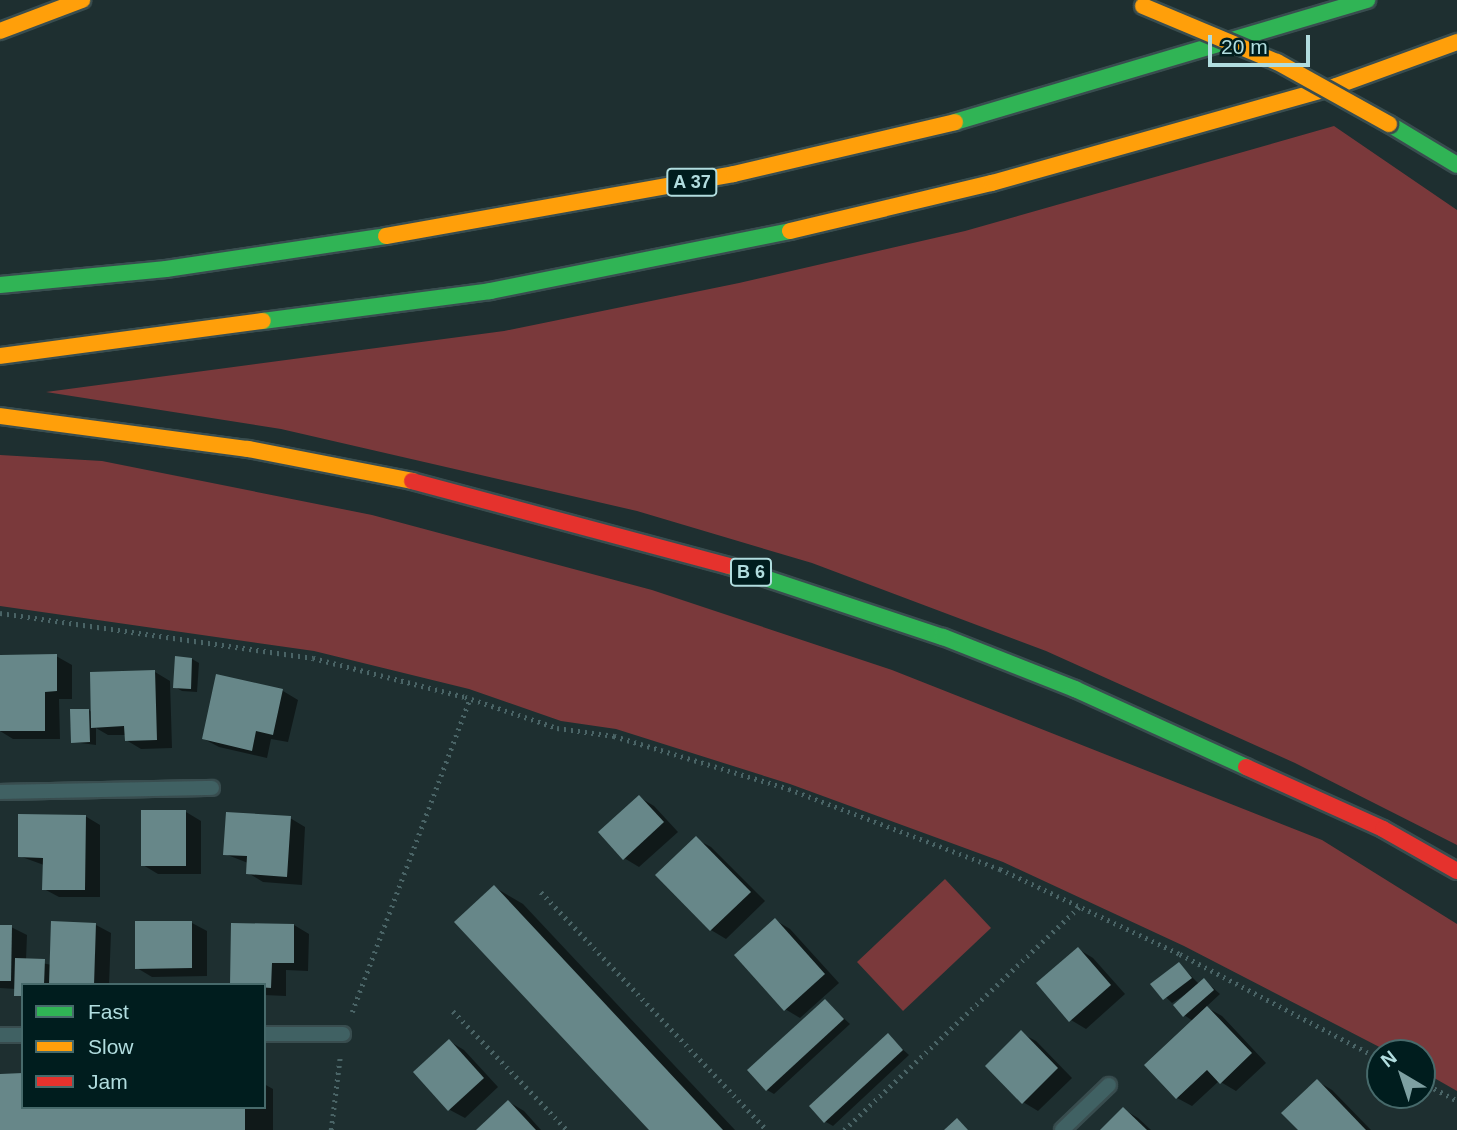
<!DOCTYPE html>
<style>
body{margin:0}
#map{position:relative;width:1457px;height:1130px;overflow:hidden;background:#1e2f30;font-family:Arial,sans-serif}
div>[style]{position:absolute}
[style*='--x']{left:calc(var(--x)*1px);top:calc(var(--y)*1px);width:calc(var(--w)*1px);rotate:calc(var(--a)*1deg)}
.green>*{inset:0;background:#7a393b}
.shadow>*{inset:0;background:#0007}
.building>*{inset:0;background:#678789}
.path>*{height:4.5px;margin-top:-2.25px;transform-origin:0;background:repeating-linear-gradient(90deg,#4a6466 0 2px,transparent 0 7px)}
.roads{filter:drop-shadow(2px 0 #394d4f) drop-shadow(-2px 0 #394d4f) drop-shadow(0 2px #394d4f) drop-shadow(0 -2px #394d4f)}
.lane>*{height:14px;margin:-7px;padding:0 7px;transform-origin:7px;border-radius:7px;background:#406163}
.fast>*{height:16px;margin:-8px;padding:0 8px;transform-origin:8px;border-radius:8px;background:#30b455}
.slow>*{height:16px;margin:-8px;padding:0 8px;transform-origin:8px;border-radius:8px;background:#ff9f0a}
.jam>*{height:16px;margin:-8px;padding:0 8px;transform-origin:8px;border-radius:8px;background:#e5322d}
.bridges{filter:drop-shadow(2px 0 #394d4f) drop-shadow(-2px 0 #394d4f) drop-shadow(0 2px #394d4f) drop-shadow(0 -2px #394d4f)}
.slow-bridge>*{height:16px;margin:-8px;padding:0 8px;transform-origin:8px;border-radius:8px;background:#ff9f0a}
span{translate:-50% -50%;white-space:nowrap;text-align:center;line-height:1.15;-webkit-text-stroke:7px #001d1e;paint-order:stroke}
.shield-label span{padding:2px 5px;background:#001d1e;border:2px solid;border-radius:5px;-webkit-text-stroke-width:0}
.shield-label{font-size:18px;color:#b1dddf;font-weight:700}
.legend{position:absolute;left:21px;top:983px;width:245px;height:126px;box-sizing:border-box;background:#001d1e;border:2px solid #476a6b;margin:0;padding:9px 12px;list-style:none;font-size:21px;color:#b1dddf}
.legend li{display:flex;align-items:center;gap:14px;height:35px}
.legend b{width:35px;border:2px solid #476a6b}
.north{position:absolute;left:1366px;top:1039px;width:70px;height:70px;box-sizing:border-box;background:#001d1e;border:2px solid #476a6b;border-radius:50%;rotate:321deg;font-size:19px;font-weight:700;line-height:28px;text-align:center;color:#b1dddf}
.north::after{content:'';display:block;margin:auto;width:24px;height:32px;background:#7ea0a2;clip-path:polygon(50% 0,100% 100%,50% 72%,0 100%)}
.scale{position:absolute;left:1208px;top:35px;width:102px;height:32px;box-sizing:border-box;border:4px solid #b1dddf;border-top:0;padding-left:9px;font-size:21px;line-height:24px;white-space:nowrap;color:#b1dddf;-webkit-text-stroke:5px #001d1e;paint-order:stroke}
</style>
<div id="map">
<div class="green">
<i style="clip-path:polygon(1334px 126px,1457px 210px,1457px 845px,1295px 763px,1046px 651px,812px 563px,637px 511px,281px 429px,46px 392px,504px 331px,739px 283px,965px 231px)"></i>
<i style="clip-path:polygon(0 455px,102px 461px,372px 515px,652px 590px,892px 670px,1322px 840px,1457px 924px,1457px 1091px,1422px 1071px,1422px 1053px,1391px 1053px,1184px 946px,1003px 862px,790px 784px,616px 729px,561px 721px,469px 689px,314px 651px,0 606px)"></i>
<i style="clip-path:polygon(945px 879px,991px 928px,903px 1011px,857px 962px)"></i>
</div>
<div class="shadow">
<i style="clip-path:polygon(0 656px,56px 656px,72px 665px,72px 699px,59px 699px,60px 739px,13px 739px,0 731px)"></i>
<i style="clip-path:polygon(192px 659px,199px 663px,197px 692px,182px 691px,175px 687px)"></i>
<i style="clip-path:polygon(155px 672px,170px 681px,172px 748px,141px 749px,126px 740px,126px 735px,108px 735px,96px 728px,96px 745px,73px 742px,89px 710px,93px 713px)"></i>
<i style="clip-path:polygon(217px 676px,283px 691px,298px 700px,288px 742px,271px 739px,267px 758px,219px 747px,204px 739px)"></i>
<i style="clip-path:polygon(639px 797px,654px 806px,678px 832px,639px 867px,624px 858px)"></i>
<i style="clip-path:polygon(143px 812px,186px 812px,201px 821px,201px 874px,158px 874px,143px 865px)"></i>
<i style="clip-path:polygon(85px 816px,100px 825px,100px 897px,59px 897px,44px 889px,44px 865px,19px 856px)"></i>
<i style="clip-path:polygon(290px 818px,305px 827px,302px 885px,263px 882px,248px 873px,248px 863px,225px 854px)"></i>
<i style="clip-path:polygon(696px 839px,711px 847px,765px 901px,726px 939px,711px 930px,658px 875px)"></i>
<i style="clip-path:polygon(494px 887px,523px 904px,735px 1130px,651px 1130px)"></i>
<i style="clip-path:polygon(775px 920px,790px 929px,839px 983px,800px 1018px,785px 1009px)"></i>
<i style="clip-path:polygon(192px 923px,207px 931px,207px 976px,152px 977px,137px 968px)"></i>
<i style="clip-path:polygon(96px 925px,111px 933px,109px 985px,23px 985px,23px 999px,16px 989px,0 988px,0 927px,11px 927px,27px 935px,26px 960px,52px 965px)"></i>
<i style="clip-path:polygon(294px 925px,309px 934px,308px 971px,286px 970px,286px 996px,264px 995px,264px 985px,232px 985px)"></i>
<i style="clip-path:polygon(1078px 949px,1093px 958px,1125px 994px,1086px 1029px,1071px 1020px)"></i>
<i style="clip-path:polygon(1179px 964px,1199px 984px,1204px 980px,1220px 994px,1206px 1007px,1222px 1016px,1266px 1063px,1236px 1091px,1219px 1081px,1192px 1106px,1177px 1098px,1193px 1021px,1184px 1015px,1191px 991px,1172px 1003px,1153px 985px)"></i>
<i style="clip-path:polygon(825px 1001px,850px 1024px,774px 1094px,767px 1090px)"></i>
<i style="clip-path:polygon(1021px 1033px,1036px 1041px,1072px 1078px,1038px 1111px,1023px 1102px)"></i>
<i style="clip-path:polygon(888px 1036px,909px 1055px,833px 1126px,826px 1122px,811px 1106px)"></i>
<i style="clip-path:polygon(449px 1041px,464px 1050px,498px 1087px,465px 1118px,450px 1110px)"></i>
<i style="clip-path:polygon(0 1075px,23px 1107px,264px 1107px,264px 1084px,273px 1089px,273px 1130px,0 1130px)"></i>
<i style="clip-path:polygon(1317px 1081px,1332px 1090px,1371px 1130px,1300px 1130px)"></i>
<i style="clip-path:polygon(509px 1102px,524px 1111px,541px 1130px,478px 1130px)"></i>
<i style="clip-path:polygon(1123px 1109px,1138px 1118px,1151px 1130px,1103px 1130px)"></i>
</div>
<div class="building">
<i style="clip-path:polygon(57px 654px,57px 691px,45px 692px,45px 731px,0 731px,0 655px)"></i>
<i style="clip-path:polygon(175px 656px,192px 658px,191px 689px,173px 688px)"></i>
<i style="clip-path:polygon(155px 670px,157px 740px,125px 741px,124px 726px,91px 728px,90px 672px)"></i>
<i style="clip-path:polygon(216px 674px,283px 689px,273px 735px,256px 731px,252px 751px,202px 739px)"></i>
<i style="clip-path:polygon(70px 709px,89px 709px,90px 742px,71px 743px)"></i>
<i style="clip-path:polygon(639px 795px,664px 822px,623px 860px,598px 832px)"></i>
<i style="clip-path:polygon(141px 810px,186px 810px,186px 866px,141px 866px)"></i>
<i style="clip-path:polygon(226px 812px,291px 816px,287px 877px,246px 874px,247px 856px,223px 855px)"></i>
<i style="clip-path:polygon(18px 814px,86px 815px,85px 890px,42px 890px,43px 858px,18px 857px)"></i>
<i style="clip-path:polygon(696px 836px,751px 892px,710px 931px,655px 875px)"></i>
<i style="clip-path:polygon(494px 885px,723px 1130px,649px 1130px,454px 922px)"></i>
<i style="clip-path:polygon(775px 918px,825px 974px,784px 1011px,734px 955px)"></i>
<i style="clip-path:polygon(51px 921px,96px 923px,94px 985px,49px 984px)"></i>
<i style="clip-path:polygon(135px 921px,192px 921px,192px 968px,135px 969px)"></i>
<i style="clip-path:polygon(231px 923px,294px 924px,294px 963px,272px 963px,271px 988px,230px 985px)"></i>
<i style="clip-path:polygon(0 925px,12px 925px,11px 981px,0 981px)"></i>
<i style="clip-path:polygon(1078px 947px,1111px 985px,1069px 1022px,1036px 983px)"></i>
<i style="clip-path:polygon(15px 958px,45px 959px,44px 985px,23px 985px,23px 996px,14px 996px)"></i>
<i style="clip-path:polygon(1179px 962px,1192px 978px,1163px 1000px,1150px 984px)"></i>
<i style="clip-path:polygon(1204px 978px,1214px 990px,1183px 1017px,1173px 1005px)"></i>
<i style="clip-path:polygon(825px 999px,844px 1019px,766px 1091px,747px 1070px)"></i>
<i style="clip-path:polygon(1207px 1006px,1252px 1053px,1220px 1084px,1207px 1070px,1176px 1099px,1144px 1065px)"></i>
<i style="clip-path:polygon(1021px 1030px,1058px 1068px,1022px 1104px,985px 1066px)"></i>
<i style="clip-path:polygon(888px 1033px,903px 1050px,824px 1123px,809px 1106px)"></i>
<i style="clip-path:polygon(449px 1039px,484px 1078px,448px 1111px,413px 1072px)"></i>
<i style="clip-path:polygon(23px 1073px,23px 1107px,245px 1107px,245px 1130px,0 1130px,0 1074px)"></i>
<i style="clip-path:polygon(1317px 1079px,1366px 1130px,1298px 1130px,1281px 1113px)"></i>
<i style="clip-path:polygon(508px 1100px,536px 1130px,476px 1130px)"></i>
<i style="clip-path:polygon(1123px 1107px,1147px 1130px,1100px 1130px)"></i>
<i style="clip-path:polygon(957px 1118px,968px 1130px,944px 1130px)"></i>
</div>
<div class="path">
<i style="--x:0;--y:613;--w:316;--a:8.2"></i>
<i style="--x:313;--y:658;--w:157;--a:14.4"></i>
<i style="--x:465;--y:697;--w:97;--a:18.6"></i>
<i style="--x:557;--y:728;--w:58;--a:8"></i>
<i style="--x:614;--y:736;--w:183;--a:16.8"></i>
<i style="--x:789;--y:789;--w:226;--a:20.8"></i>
<i style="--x:1000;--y:869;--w:199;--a:25.3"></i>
<i style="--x:1180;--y:954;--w:226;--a:27.7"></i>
<i style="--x:541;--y:892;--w:328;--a:46.5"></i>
<i style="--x:453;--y:1011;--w:165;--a:46.2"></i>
<i style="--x:352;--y:1012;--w:335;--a:-69.4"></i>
<i style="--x:1422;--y:1082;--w:40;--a:28"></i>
<i style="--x:331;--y:1130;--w:74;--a:-83"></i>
<i style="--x:844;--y:1130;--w:324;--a:-43.5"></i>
</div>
<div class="roads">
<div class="lane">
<i style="--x:0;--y:792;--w:212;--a:-1.1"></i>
<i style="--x:264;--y:1034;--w:79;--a:0"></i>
<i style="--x:0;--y:1035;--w:23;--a:0"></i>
<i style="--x:1062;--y:1130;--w:65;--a:-43.8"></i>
</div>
<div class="fast">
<i style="--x:955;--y:122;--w:430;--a:-16.5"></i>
<i style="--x:1389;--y:124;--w:79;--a:31.1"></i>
<i style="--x:0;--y:285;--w:167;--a:-5.5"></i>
<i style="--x:166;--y:269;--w:222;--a:-8.5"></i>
<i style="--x:263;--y:321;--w:229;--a:-7.5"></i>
<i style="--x:490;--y:291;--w:306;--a:-11.3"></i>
<i style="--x:729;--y:566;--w:225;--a:18.4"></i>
<i style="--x:943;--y:637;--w:142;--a:21.5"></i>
<i style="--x:1075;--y:689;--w:188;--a:24.5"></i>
</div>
<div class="slow">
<i style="--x:0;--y:31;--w:88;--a:-20.7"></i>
<i style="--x:790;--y:231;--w:208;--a:-13.4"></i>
<i style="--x:992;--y:183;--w:357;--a:-15.7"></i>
<i style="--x:1336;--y:86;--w:129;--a:-20"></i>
<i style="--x:386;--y:236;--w:353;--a:-10.1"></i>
<i style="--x:734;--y:174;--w:227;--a:-13.2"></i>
<i style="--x:0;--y:356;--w:265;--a:-7.6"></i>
<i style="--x:0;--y:416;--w:250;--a:7.6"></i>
<i style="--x:248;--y:449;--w:167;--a:11"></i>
</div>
<div class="jam">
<i style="--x:412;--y:481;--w:328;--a:15"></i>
<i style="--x:1246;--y:767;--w:150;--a:24.3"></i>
<i style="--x:1383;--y:829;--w:85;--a:29.6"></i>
</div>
</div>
<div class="bridges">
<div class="slow-bridge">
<i style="--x:1143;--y:6;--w:145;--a:22.7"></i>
<i style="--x:1277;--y:62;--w:128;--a:29"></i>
</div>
</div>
<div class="shield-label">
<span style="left:692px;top:182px">A 37</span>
<span style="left:751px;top:572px">B 6</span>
</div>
<ul class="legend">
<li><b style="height:9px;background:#30b455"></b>Fast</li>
<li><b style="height:9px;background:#ff9f0a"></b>Slow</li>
<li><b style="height:9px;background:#e5322d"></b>Jam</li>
</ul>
<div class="north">N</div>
<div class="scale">20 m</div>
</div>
